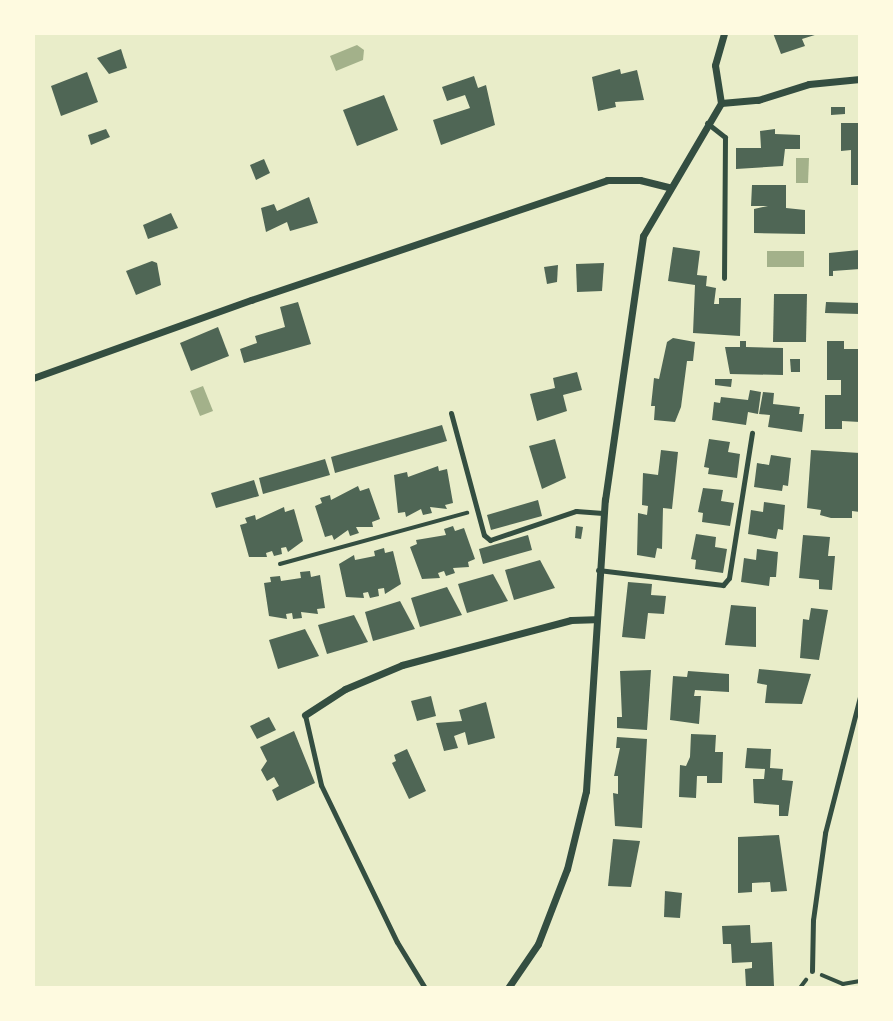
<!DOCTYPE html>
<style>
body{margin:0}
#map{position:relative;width:893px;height:1021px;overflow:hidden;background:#e9edc9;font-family:"Roboto Condensed",sans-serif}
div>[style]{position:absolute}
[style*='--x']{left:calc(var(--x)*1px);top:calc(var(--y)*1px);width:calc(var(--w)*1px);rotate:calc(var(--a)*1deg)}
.water>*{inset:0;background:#a3b18a}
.building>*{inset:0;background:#4f6655}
.path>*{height:3.5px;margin:-1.75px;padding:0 1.75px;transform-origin:1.75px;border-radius:1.75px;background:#344e41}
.service>*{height:5px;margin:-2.5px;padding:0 2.5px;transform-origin:2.5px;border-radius:2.5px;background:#344e41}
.minor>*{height:7px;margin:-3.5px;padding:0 3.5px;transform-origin:3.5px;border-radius:3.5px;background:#344e41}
span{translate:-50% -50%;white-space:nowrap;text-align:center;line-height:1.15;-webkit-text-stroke:7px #fefae0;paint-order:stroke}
.frame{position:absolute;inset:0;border:35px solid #fefae0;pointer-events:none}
</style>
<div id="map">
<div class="water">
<i style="clip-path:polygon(357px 45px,364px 50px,363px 60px,336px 71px,330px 56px)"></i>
<i style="clip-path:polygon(796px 158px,809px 158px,808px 183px,796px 183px)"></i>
<i style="clip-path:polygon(767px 251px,804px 251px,804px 267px,767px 267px)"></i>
<i style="clip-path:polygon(203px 386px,213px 411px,200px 416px,190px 391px)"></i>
</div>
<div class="building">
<i style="clip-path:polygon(773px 33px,818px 33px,818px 34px,802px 39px,805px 46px,781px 54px)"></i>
<i style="clip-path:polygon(121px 49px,127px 68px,109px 74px,97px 58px)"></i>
<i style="clip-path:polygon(620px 69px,621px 74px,637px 70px,644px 100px,615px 102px,616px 107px,598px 111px,592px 77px)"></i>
<i style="clip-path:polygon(87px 72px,98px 102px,61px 116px,51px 86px)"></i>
<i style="clip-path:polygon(474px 76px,478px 88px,486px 85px,495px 125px,441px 145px,433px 120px,470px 108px,465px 95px,447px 101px,442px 87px)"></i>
<i style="clip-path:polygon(384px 95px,398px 130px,357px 146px,343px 110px)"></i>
<i style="clip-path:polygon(831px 107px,845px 107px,845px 114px,831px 115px)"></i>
<i style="clip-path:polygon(841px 123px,860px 123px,860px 185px,851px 185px,851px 150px,841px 151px)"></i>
<i style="clip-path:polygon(106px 129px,110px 137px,91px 145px,88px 135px)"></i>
<i style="clip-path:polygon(775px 129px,775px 134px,800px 135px,800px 149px,785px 149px,783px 166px,736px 169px,736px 148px,761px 148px,760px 131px)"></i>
<i style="clip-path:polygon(264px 159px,270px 173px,256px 180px,250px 165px)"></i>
<i style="clip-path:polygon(752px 185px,786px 185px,786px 208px,805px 210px,805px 234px,754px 233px,754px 209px,768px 206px,751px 206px)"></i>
<i style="clip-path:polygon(309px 197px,318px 223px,290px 231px,287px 222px,266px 232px,261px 208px,274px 204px,277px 211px)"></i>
<i style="clip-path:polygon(171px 213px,178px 228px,148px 239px,143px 225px)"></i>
<i style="clip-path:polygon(673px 247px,700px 251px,697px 275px,707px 276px,706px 286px,716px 288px,714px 304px,719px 304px,719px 298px,741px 298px,740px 336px,693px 333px,695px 285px,668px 281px)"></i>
<i style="clip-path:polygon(859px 250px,860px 269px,833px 271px,833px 276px,829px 276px,829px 253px)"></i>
<i style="clip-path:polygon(152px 261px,157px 263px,161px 285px,136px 295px,126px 271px)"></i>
<i style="clip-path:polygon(604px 263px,602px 291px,577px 292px,576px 264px)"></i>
<i style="clip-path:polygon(558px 265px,557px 282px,547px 284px,544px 267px)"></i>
<i style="clip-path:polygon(774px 294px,807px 294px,806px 342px,773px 342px)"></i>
<i style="clip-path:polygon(298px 302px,311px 344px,244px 363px,240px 349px,257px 343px,255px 336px,285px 327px,280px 307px)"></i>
<i style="clip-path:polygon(826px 302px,860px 303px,860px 314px,825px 313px)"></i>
<i style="clip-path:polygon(218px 327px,229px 356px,191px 371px,180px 343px)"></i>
<i style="clip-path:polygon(673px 338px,695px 342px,693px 361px,687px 361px,681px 407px,675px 422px,654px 420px,655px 406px,651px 406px,654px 378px,659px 379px,667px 342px)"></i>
<i style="clip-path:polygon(740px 341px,746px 341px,746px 347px,783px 348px,783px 375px,730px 374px,725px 347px,740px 347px)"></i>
<i style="clip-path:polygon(827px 341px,844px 341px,844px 349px,860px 349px,860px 422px,842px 421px,842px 429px,825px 429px,825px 395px,841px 395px,841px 380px,827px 380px)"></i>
<i style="clip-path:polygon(790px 359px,800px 359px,800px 372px,791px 372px)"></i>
<i style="clip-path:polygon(577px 372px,582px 390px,563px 395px,567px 411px,537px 421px,530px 394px,555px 388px,553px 378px)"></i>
<i style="clip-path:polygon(715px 379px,732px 379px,731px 387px,715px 385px)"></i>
<i style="clip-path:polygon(750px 390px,761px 392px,758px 414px,748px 412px,746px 425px,712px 420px,714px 402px,720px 403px,721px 397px,748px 400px)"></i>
<i style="clip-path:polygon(763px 392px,774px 393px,773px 404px,800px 407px,799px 414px,804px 414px,802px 432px,768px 427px,770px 415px,759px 414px)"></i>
<i style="clip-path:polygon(442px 425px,447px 441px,335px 473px,331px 457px)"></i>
<i style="clip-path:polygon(555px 439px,566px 478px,542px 489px,529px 446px)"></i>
<i style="clip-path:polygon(709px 439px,730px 442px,728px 452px,740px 454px,737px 478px,708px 474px,709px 468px,704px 467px)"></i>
<i style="clip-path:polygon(661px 450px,678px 452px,672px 509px,663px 508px,662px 549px,657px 548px,655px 558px,637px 555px,638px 513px,647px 515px,648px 506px,642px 505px,643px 473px,658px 475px)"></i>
<i style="clip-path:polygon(811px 450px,860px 453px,860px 512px,852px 511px,852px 518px,831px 518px,820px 515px,821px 510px,807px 508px)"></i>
<i style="clip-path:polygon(771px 455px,791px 458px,788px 486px,783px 485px,782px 491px,754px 487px,757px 463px,769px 465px)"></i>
<i style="clip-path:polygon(325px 459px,330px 475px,263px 494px,259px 478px)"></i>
<i style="clip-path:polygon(438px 466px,439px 471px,447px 469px,453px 503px,445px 505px,447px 509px,430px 507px,432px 513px,423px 515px,421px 509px,406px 517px,405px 512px,398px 513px,394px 475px,407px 472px,408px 477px)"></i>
<i style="clip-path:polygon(254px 480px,259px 496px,216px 508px,211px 493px)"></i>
<i style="clip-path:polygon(358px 486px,360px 491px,369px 488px,380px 519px,372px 522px,373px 527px,356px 527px,359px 533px,350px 536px,348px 530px,334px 540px,332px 535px,325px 537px,315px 506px,322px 503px,320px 498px,330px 495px,331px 500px)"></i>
<i style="clip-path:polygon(703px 488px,723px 490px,721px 501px,734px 503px,730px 526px,702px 522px,703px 513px,698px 512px)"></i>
<i style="clip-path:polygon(538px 500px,542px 516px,491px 530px,487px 515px)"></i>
<i style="clip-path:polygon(764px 502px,785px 505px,783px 530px,778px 529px,776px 539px,748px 534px,751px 510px,763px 512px)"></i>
<i style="clip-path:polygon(284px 507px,285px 512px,294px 509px,303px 541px,288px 552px,286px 547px,281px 548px,282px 554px,274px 556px,272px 551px,266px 553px,267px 557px,249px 557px,240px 525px,247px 523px,245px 518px,255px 515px,256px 520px)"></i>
<i style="clip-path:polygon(453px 526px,455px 531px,464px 528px,475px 559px,468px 562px,469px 567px,453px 568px,455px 573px,446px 576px,444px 571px,438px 573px,440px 578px,422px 579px,410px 547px,417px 544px,416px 540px,446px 535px,444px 529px)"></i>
<i style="clip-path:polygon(576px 526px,583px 527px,581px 539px,575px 538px)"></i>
<i style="clip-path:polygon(696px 534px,716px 537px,715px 547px,727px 549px,723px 573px,695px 569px,696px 560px,691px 559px)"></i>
<i style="clip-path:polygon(528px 535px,532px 550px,483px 564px,479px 549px)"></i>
<i style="clip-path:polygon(803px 535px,830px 537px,828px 556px,835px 556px,832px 590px,819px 589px,819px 580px,799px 578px)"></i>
<i style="clip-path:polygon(384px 548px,385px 553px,393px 551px,401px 584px,385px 594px,384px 588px,378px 589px,379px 596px,370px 598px,368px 592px,363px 593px,364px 598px,346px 597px,339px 564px,354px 555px,355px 560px,375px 556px,374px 551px)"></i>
<i style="clip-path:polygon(757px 549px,778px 552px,776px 577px,770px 577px,769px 586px,741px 582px,744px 558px,756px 560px)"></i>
<i style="clip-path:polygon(540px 560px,555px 588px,514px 600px,505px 570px)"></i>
<i style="clip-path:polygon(310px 571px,311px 577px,320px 575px,325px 608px,317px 609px,318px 614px,301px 612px,302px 618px,293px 619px,292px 613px,286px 614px,287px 619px,269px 616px,264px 583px,271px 582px,270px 577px,280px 576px,281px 581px,301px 578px,300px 572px)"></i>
<i style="clip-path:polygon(493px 574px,508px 601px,467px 613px,458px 584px)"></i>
<i style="clip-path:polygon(628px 582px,652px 584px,651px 595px,666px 596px,664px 614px,648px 613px,645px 639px,622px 637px)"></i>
<i style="clip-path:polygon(447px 587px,462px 615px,420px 627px,411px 598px)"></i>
<i style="clip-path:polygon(400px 601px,415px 629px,373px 641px,365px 612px)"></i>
<i style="clip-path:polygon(731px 605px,756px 607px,756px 647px,725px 645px)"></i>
<i style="clip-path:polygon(811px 608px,828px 610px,819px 660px,800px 658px,803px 619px,809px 620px)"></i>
<i style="clip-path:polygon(354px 615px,368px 642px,327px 654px,318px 625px)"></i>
<i style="clip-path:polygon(305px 629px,319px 656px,278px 669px,269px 640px)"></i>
<i style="clip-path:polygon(759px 669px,811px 674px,802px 704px,765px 703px,767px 685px,757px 683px)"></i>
<i style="clip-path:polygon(651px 670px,647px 730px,617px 728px,617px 717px,622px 717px,620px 671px)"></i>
<i style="clip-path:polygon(688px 671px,729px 674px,729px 692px,695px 690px,694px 696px,701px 696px,699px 724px,670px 720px,673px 676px,687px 677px)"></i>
<i style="clip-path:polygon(431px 696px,436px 716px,417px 721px,411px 701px)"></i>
<i style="clip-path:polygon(486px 702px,495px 738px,468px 745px,465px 732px,454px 736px,458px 748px,444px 751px,436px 723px,462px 721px,459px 710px)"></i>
<i style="clip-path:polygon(269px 717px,276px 730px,257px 739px,250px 726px)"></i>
<i style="clip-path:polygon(294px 731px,315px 783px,277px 801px,272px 790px,279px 786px,274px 777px,267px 781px,261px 770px,267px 761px,260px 747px)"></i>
<i style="clip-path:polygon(691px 734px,716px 735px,715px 752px,723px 752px,722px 783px,707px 783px,707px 776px,697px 776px,696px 798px,679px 797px,680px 765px,686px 766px,690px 757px)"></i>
<i style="clip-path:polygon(617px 737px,647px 739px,642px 828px,615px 826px,613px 793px,618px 794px,618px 776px,614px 776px,620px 748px,616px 748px)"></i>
<i style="clip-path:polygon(747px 748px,771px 749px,770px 768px,783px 769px,782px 780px,793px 781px,788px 816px,779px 816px,779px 805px,754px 803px,753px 779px,764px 779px,765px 769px,745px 768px)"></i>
<i style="clip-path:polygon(407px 749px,426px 791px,409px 799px,392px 763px,396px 761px,394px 755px)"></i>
<i style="clip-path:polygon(779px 835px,787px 891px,771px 892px,770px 882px,752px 883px,752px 892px,738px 893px,738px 837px)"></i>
<i style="clip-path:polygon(613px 839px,640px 841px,631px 887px,608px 886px)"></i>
<i style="clip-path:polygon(665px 891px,682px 893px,680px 918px,664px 917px)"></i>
<i style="clip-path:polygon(750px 925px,751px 943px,772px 942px,774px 986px,746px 987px,745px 969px,752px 968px,752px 962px,732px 963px,731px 944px,723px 944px,722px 926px)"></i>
</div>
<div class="path">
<i style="--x:280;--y:564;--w:194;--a:-15.3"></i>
<i style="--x:822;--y:975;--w:23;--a:23"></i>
<i style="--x:843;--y:984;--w:17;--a:-10"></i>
<i style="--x:800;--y:988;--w:10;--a:-53"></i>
</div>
<div class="service">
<i style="--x:707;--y:123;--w:23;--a:38"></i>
<i style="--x:725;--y:137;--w:141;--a:90.4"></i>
<i style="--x:451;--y:413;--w:126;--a:74.9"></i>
<i style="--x:484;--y:535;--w:8;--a:40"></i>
<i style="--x:490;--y:540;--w:91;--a:-18.6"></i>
<i style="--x:576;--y:511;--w:27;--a:4"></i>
<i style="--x:598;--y:570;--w:126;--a:6.8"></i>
<i style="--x:723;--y:585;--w:9;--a:-49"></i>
<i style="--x:729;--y:578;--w:147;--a:-81"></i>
<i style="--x:305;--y:715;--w:72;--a:77.1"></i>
<i style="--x:321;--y:785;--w:174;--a:64.2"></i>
<i style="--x:397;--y:942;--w:54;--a:58.7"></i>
<i style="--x:812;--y:971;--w:51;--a:-88.9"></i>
<i style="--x:813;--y:920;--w:88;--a:-82.1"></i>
<i style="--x:825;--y:833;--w:140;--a:-75.6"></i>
</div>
<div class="minor">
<i style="--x:721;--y:103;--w:37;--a:-5"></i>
<i style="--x:758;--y:100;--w:53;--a:-17.4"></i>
<i style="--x:809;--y:84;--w:51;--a:-5.6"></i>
<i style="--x:33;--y:378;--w:232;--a:-19.7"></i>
<i style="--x:251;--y:300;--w:376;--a:-18.6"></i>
<i style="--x:607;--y:180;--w:33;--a:0"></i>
<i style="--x:640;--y:180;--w:29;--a:14"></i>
<i style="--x:305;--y:715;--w:48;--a:-33"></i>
<i style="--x:345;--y:689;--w:62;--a:-22.8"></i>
<i style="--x:402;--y:665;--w:175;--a:-14.9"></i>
<i style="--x:571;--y:620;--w:23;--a:-2"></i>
<i style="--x:508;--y:988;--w:53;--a:-55.7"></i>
<i style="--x:538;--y:944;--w:80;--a:-68.9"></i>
<i style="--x:567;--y:869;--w:80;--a:-76.3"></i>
<i style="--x:586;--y:791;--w:292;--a:-86.3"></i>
<i style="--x:605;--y:500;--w:267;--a:-81.8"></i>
<i style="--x:643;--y:236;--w:154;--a:-59.6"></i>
<i style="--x:721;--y:103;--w:38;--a:-99"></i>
<i style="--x:715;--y:65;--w:33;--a:-74"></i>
</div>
<div class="frame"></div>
</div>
